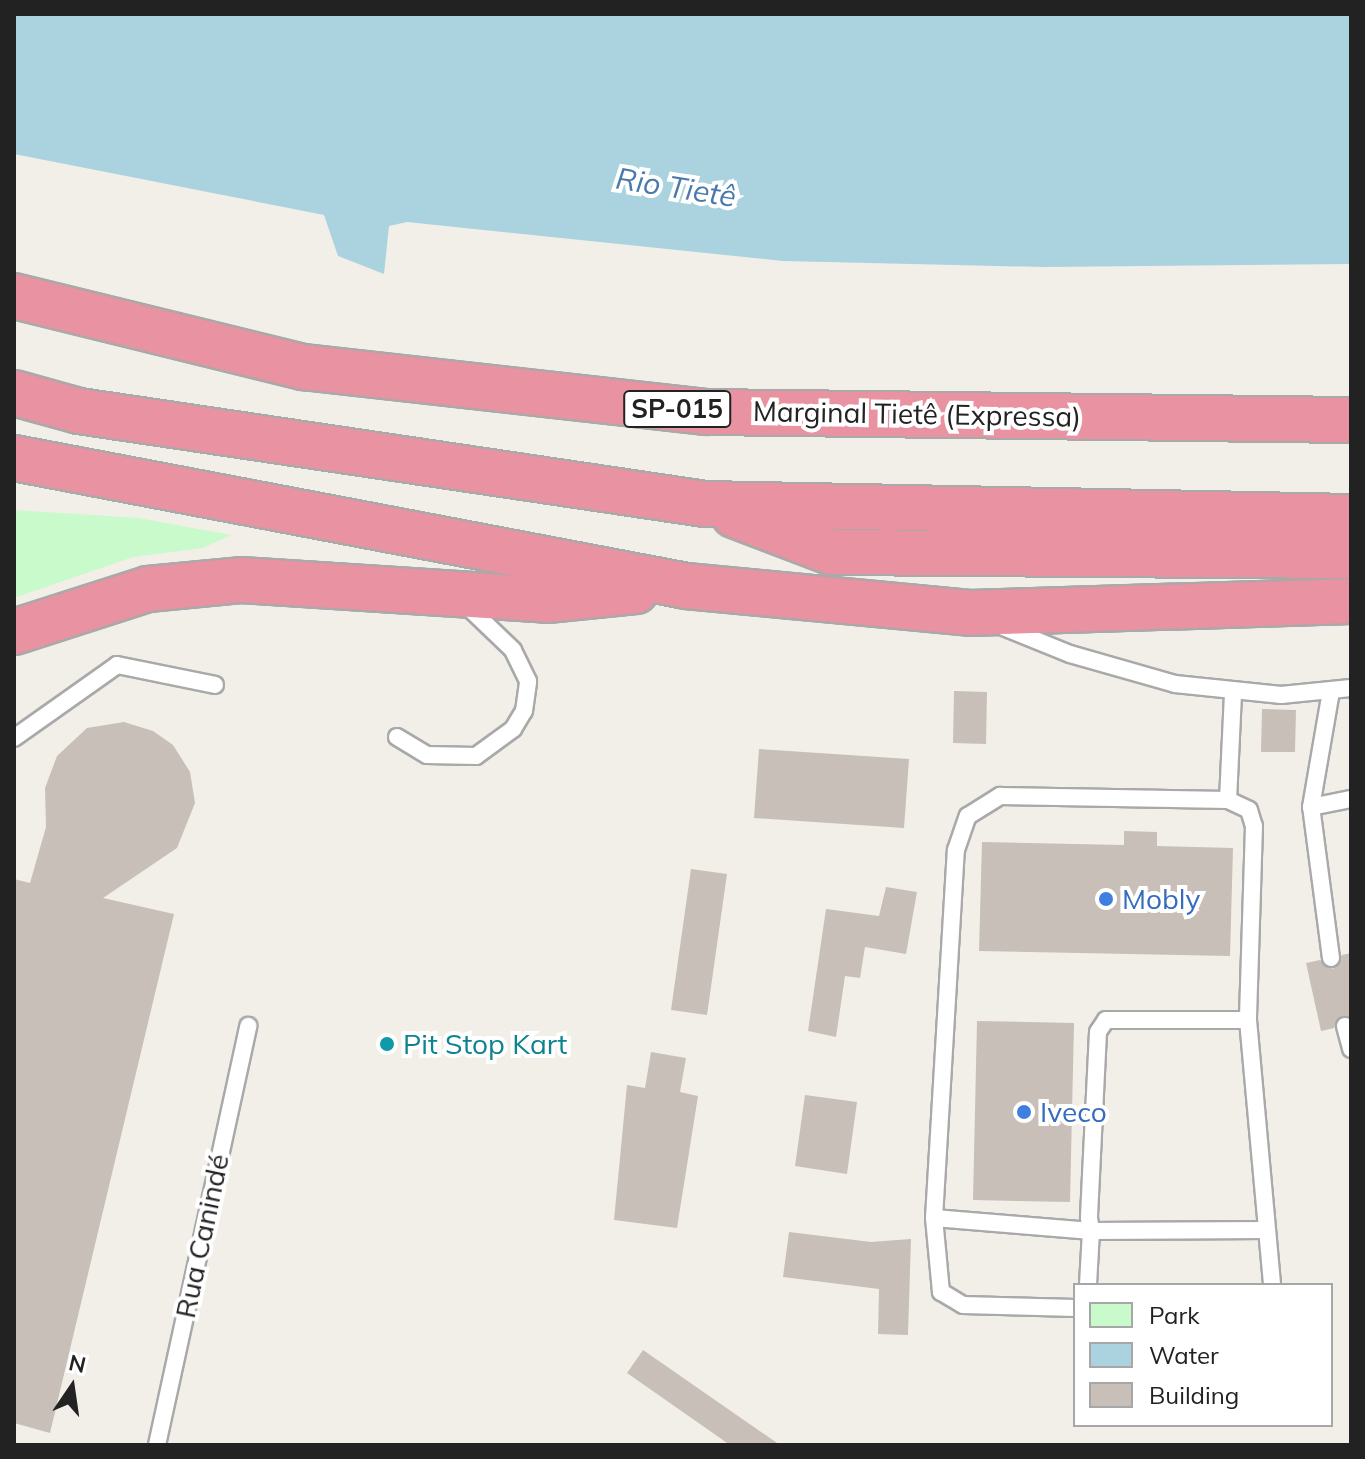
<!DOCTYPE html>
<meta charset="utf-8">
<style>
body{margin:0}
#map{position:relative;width:1365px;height:1459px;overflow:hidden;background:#f2efe9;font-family:Mulish,sans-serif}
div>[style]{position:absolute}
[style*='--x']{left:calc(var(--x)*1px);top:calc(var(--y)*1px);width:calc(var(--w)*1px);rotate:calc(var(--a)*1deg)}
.park>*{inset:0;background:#c8facc}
.water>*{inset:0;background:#aad3df}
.building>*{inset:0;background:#c7bfb8}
.roads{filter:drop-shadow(2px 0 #a9a9a9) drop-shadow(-2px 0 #a9a9a9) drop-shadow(0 2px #a9a9a9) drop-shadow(0 -2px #a9a9a9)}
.lane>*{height:16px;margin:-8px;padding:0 8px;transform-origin:8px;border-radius:8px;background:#fff}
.highway>*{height:44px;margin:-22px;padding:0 22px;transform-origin:22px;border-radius:22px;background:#e892a2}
.dots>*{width:22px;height:22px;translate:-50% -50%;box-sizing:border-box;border:4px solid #fff;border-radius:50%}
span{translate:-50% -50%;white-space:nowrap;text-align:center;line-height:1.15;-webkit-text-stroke:8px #fff;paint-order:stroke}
.shield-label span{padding:2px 6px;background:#fff;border:2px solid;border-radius:6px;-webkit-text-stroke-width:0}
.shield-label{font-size:26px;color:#222;font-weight:700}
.street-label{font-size:28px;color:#222}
.shop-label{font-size:28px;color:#366cbe}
.left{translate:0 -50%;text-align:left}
.culture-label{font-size:28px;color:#0d838f}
.water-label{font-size:30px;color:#4a7aab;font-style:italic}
.frame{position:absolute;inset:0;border:16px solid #222;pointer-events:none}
.legend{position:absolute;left:1073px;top:1283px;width:260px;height:144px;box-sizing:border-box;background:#fff;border:2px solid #a7a7a7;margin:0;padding:10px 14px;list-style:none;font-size:24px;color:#222}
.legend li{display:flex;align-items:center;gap:16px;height:40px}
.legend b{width:40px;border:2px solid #a7a7a7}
.north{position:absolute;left:32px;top:1347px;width:80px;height:80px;-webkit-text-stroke:6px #fff;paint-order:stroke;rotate:13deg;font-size:22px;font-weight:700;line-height:32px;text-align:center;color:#222}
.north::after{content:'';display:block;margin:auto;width:28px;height:36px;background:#222;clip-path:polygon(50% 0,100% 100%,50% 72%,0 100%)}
</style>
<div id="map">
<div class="park">
<i style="clip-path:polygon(14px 510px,139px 518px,231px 535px,203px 548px,133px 557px,14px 598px)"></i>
</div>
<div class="water">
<i style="clip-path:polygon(14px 14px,1351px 14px,1351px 264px,1044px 267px,783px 261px,407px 222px,389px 226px,384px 274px,338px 256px,324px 215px,14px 154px)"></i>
</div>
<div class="building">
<i style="clip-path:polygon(954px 691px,987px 692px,986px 744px,953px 743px)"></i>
<i style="clip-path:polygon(1262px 709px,1296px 710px,1295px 752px,1261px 752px)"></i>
<i style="clip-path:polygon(124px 722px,153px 731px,173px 745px,190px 772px,195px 803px,177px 848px,103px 898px,174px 914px,50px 1433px,14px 1423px,14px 879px,30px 883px,46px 827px,45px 788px,57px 756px,87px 728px)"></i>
<i style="clip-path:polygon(759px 749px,909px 759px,904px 828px,754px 818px)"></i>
<i style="clip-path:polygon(1124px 831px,1157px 832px,1157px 846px,1233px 848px,1230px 956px,979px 951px,982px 842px,1124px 845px)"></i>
<i style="clip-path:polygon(691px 869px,727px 874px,707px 1015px,671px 1010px)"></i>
<i style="clip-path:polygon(886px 887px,917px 892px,906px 954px,865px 947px,860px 978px,845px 976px,836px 1037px,808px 1031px,826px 909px,879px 916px)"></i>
<i style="clip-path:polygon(1351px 953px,1351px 1017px,1342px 1016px,1334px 1028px,1321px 1031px,1306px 963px,1320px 960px,1333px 969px,1342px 955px)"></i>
<i style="clip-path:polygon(977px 1021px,1074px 1023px,1070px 1202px,973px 1200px)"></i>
<i style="clip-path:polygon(651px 1052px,686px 1058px,680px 1092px,698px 1096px,677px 1228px,614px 1220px,627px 1085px,645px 1088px)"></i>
<i style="clip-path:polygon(805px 1095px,857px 1102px,847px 1174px,795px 1166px)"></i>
<i style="clip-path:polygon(789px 1232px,871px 1242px,911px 1239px,908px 1335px,878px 1334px,879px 1289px,783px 1277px)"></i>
<i style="clip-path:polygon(643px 1350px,780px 1445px,730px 1445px,627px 1373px)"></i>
</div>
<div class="roads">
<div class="lane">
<i style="--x:1001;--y:626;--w:74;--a:22.1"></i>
<i style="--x:1070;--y:654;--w:109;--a:15.9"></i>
<i style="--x:1175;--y:684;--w:107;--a:5.9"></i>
<i style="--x:1281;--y:695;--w:70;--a:-5.7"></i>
<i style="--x:397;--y:737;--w:35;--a:31"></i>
<i style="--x:427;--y:755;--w:49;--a:1.2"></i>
<i style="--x:476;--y:756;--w:46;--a:-36.1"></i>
<i style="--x:513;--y:729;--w:21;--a:-59"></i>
<i style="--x:524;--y:711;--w:30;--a:-82"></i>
<i style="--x:528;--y:681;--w:34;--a:-116"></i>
<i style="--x:513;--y:650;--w:68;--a:-136.2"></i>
<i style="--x:14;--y:738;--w:126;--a:-35.3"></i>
<i style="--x:117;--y:665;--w:100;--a:11.5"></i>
<i style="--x:1228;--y:800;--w:107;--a:-87.3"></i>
<i style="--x:1311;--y:807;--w:41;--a:-11.3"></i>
<i style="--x:1331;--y:958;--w:152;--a:-97.5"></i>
<i style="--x:1311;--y:807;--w:118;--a:-80.2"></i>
<i style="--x:1248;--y:1020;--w:142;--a:180"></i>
<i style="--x:1106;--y:1020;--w:14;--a:124"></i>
<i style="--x:1098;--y:1032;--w:186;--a:92.8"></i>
<i style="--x:1089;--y:1218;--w:13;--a:81"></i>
<i style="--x:1091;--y:1231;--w:175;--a:-0.3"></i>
<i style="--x:1345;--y:1026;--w:24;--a:75"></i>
<i style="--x:934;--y:1218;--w:158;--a:4.7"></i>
<i style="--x:1091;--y:1231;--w:54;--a:93.2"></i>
<i style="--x:1075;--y:1308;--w:112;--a:-178.5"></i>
<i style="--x:963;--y:1305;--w:26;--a:-149"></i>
<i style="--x:941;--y:1292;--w:74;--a:-95.4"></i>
<i style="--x:934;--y:1218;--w:369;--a:-86.6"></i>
<i style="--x:956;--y:850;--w:36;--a:-71"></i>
<i style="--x:968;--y:816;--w:38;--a:-32"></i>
<i style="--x:1000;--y:796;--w:228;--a:1"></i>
<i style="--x:1228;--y:800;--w:23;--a:25"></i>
<i style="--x:1249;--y:810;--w:17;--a:73"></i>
<i style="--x:1254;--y:826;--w:194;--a:91.8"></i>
<i style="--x:1248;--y:1020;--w:266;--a:84.8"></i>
<i style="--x:157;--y:1445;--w:429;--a:-77.7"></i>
</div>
<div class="highway">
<i style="--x:14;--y:296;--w:299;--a:13.8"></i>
<i style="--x:304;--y:367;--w:404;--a:6.4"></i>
<i style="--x:705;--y:412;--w:646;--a:0.71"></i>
<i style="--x:14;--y:393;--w:67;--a:15.5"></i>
<i style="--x:79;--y:411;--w:633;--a:8.45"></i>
<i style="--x:705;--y:504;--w:646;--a:1.15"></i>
<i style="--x:14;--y:458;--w:684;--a:10.78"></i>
<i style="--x:686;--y:586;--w:285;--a:5.4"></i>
<i style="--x:970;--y:613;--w:381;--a:-1.8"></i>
<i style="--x:734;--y:515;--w:104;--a:20.9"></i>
<i style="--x:831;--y:552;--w:520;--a:0.44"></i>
<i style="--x:14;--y:632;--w:141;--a:-17.8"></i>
<i style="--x:148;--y:589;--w:93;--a:-5.5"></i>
<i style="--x:241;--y:580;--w:307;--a:3.7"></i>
<i style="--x:547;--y:600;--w:89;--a:-5.8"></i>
</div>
</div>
<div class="dots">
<i style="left:1106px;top:899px;background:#3f7fe0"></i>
<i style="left:387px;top:1044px;background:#0f9aa8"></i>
<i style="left:1024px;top:1112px;background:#3f7fe0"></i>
</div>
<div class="shield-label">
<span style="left:677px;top:409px">SP-015</span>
</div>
<div class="street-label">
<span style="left:917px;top:414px;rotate:1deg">Marginal Tietê (Expressa)</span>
<span style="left:202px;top:1236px;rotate:-78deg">Rua Canindé</span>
</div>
<div class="shop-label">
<span class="left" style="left:1122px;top:899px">Mobly</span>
<span class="left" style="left:1040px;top:1112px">Iveco</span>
</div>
<div class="culture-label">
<span class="left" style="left:403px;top:1044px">Pit Stop Kart</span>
</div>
<div class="water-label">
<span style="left:676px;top:187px;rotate:9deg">Rio Tietê</span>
</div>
<div class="frame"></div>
<ul class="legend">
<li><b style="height:22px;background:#c8facc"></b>Park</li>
<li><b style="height:22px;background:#aad3df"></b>Water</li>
<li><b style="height:22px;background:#c7bfb8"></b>Building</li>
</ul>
<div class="north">N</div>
</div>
